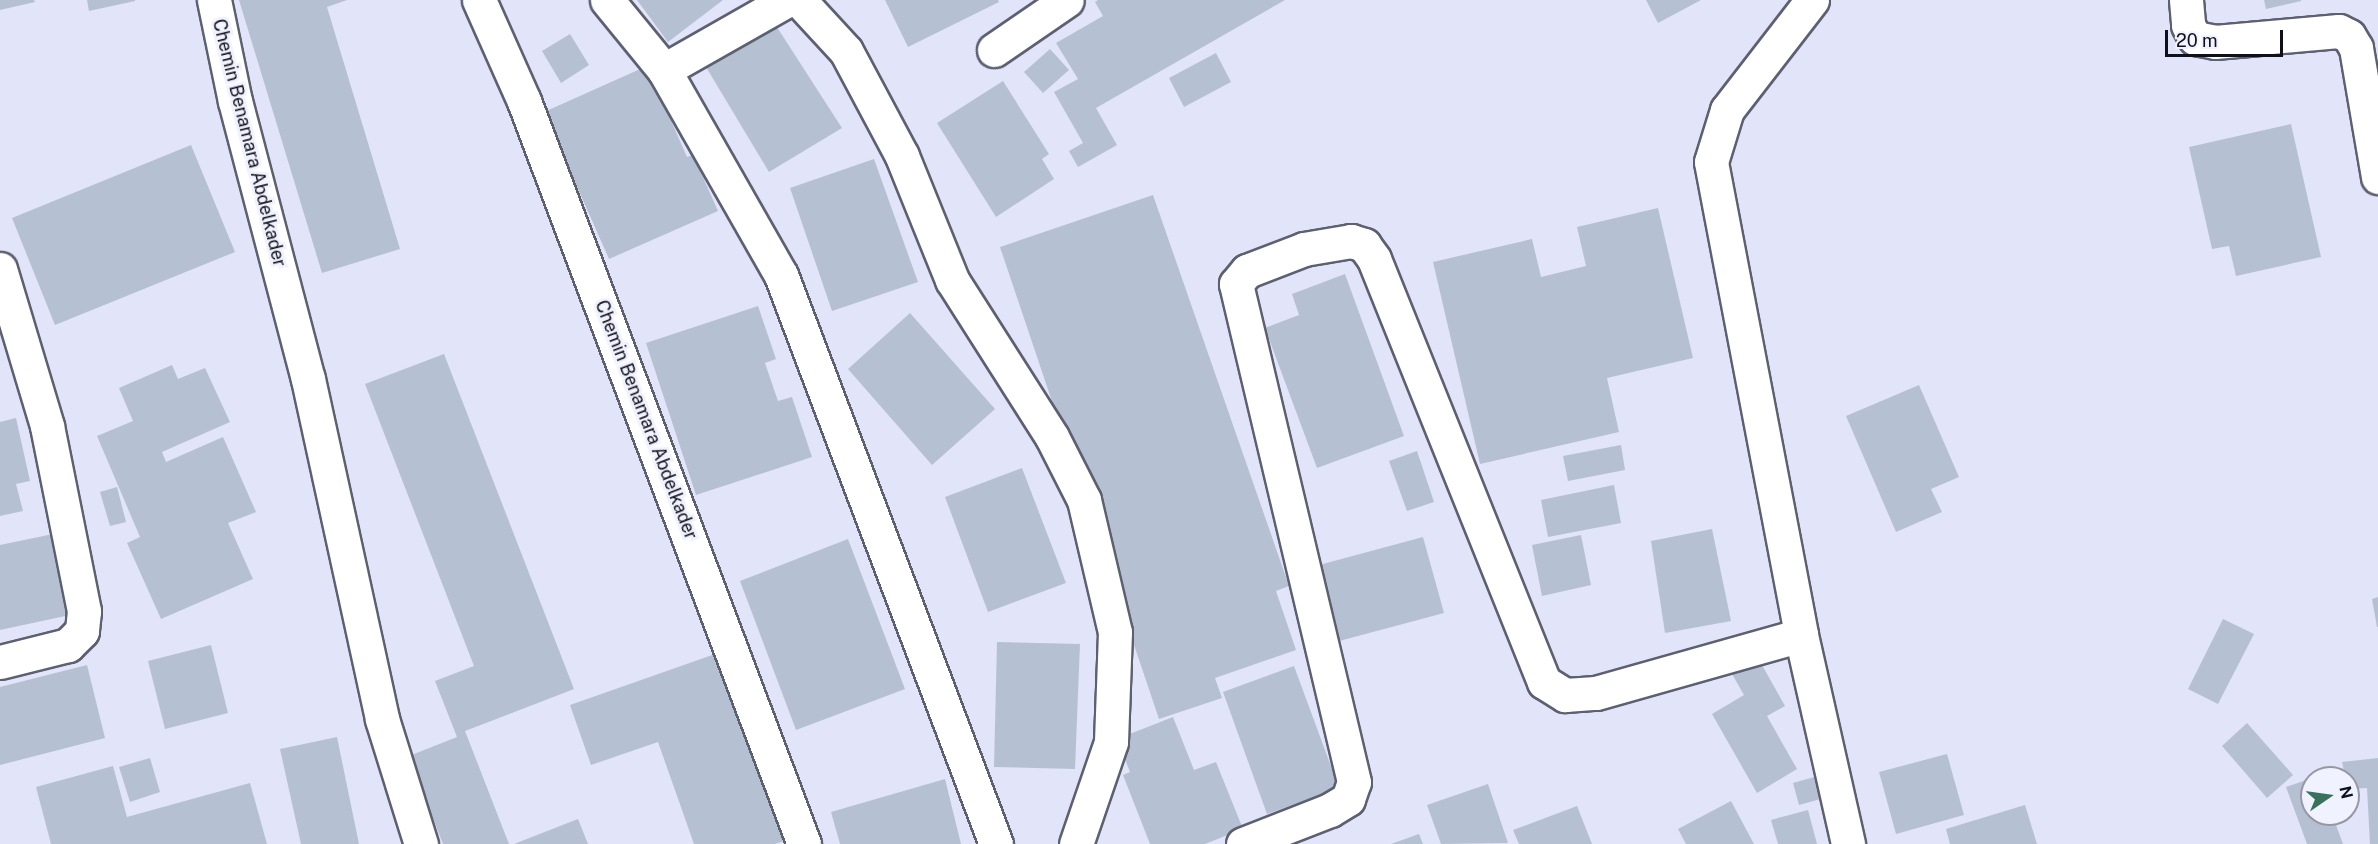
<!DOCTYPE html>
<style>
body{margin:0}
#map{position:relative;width:2378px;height:844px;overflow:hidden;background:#e2e4f9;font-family:"Public Sans",sans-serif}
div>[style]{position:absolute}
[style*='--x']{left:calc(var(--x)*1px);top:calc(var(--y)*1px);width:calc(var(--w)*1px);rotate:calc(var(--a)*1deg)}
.building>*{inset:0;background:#b5c1d3}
.roads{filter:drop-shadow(2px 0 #5d6071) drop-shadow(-2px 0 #5d6071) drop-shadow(0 2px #5d6071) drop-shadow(0 -2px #5d6071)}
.minor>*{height:33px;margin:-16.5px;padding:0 16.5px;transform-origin:16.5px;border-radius:16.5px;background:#fff}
span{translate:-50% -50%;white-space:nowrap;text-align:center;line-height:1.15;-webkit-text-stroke:6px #f1f2ff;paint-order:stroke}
.street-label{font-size:18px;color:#101118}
.north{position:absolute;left:2300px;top:766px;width:60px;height:60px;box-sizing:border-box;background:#f1f2ff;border:2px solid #9798a3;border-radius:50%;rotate:77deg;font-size:16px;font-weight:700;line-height:24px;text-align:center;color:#101118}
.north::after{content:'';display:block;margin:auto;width:21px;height:27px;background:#38725b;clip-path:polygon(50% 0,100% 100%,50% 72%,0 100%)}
.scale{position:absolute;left:2165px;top:30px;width:118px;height:27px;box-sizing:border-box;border:3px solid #101118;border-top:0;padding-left:8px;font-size:18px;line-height:21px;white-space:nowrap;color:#101118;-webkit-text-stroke:4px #f1f2ff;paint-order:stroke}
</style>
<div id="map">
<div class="building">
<i style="clip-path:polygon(0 0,34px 0,35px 2px,0 10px)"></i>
<i style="clip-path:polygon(87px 0,135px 0,135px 1px,89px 11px)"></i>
<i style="clip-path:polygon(239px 0,347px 0,327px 7px,400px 249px,322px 273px)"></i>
<i style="clip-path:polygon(637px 0,723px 0,668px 42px)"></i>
<i style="clip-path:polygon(885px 0,998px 0,999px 2px,908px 47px)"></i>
<i style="clip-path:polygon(1098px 0,1285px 0,1096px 108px,1117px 145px,1078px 167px,1069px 151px,1083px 143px,1054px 92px,1078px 79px,1056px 43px,1103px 16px,1095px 2px)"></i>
<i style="clip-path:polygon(1646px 0,1701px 0,1658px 23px)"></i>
<i style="clip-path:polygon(2264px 0,2301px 0,2301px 1px,2266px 9px)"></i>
<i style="clip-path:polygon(773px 21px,842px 128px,769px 172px,703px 62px)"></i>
<i style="clip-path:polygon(570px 34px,589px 65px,561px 83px,542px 51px)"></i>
<i style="clip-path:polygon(1050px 49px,1069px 70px,1043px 93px,1024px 72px)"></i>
<i style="clip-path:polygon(1216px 53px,1231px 82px,1184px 107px,1169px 78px)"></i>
<i style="clip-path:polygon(647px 66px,687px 157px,693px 155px,718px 211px,609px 259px,544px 112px)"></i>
<i style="clip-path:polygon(1003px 81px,1049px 154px,1042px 159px,1054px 179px,996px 217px,937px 123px)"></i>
<i style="clip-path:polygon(2291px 124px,2321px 257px,2236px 276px,2229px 246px,2212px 249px,2189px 147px)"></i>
<i style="clip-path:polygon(191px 145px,235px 252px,55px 325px,12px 218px)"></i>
<i style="clip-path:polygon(874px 159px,918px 282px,832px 311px,790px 188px)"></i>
<i style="clip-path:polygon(1153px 195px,1289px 586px,1276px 591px,1296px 650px,1215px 678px,1222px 698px,1159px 719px,1000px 247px)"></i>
<i style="clip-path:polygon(1658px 208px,1693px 358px,1607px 378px,1619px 432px,1480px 464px,1433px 262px,1532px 239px,1541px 277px,1586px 266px,1577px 227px)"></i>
<i style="clip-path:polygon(1345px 274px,1404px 436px,1317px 468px,1265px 328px,1299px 315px,1292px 294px)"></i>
<i style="clip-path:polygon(758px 306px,776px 359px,765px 363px,778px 401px,792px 397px,812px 457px,696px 495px,646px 343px)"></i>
<i style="clip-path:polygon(910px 313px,995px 409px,932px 465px,848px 369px)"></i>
<i style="clip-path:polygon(444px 354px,574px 689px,465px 731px,509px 844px,443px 844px,409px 756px,457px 737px,435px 681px,474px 666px,365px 384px)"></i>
<i style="clip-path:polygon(172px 365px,178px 379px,205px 368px,230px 422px,162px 452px,166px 462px,223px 437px,256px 512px,228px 523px,253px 579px,161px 619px,127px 543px,140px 537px,97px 436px,133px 421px,119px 388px)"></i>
<i style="clip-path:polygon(1919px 385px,1959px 477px,1931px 489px,1942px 512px,1896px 532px,1846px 416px)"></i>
<i style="clip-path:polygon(16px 418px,30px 481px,16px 484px,23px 511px,0 516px,0 422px)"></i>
<i style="clip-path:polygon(1621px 445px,1625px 470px,1568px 481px,1563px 456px)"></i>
<i style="clip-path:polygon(1417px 451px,1434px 502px,1407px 511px,1389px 461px)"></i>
<i style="clip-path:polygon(1022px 468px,1066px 583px,988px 612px,945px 497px)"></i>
<i style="clip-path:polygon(1614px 485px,1621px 523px,1548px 537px,1541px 500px)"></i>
<i style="clip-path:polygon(117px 487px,126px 522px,110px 526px,100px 492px)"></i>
<i style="clip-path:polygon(1712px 529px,1731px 621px,1665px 633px,1651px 541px)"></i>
<i style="clip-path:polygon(53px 534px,70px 615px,0 630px,0 545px)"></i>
<i style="clip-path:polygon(1581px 535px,1591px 585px,1542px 596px,1532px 545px)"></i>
<i style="clip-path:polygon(1423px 537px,1444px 613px,1328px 644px,1308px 568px)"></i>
<i style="clip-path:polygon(848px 539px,905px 689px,796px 730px,740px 581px)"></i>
<i style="clip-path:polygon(2378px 597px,2378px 627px,2377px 627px,2372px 599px)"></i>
<i style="clip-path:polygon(2223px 619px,2254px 634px,2218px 704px,2188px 689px)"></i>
<i style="clip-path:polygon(997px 642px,1080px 644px,1075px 769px,994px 767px)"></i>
<i style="clip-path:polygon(211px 645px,228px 713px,165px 729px,148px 661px)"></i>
<i style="clip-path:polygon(718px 653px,784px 841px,775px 844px,694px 844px,658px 742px,591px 765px,570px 705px)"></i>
<i style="clip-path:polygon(1758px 658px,1785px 706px,1767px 716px,1797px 769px,1757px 793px,1712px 714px,1744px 695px,1732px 674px)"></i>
<i style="clip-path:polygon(87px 665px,105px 738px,0 765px,0 687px)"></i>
<i style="clip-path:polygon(1294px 666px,1339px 788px,1267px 814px,1223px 692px)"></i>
<i style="clip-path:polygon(1173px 717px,1194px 770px,1216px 762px,1243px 829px,1205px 844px,1150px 844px,1123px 775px,1130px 772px,1117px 739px)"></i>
<i style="clip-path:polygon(2247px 723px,2293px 775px,2267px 798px,2222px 746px)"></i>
<i style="clip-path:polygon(337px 737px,359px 844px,301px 844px,280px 749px)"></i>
<i style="clip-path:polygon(1947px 754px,1964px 815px,1896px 834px,1879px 772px)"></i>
<i style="clip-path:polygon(150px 758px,160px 792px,130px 802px,119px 767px)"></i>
<i style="clip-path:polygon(2378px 758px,2378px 844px,2370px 844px,2367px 788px,2348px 789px,2342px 762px)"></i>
<i style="clip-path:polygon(113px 766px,127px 817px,250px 783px,267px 844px,51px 844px,36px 787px)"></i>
<i style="clip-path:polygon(1818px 776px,1824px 798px,1799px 805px,1793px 783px)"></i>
<i style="clip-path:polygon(2312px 778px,2312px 814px,2332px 814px,2343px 844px,2307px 844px,2286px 787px)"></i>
<i style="clip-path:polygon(945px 779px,961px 844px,840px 844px,831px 812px)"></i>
<i style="clip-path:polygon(1488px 784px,1508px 843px,1441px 844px,1427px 805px)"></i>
<i style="clip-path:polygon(1731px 801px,1754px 844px,1686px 844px,1678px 829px)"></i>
<i style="clip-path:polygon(2025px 805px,2037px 844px,1950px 844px,1946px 829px)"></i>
<i style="clip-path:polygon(1577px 806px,1592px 844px,1519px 844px,1513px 830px)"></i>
<i style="clip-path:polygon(1808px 810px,1817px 844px,1778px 844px,1771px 820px)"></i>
<i style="clip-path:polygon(578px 819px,588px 844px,514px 844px)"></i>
<i style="clip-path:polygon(1419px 834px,1423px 844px,1391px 844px)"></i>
</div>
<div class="roads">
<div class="minor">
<i style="--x:214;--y:0;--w:103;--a:78.3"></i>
<i style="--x:235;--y:101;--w:287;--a:75.3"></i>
<i style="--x:308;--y:379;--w:348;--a:77.7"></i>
<i style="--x:382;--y:719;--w:131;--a:72.7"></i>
<i style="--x:479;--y:0;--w:111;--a:66"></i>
<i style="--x:524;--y:101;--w:794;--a:69.35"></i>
<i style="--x:607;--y:0;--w:90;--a:50.8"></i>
<i style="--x:664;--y:70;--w:236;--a:60.3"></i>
<i style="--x:781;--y:275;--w:608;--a:69.3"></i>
<i style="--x:799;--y:0;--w:69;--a:47.3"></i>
<i style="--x:846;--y:51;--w:119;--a:61.9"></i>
<i style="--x:902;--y:156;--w:134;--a:68"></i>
<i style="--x:952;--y:280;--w:186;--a:57.5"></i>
<i style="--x:1052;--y:437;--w:71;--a:63.1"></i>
<i style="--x:1084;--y:500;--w:136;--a:76.8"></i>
<i style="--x:1115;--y:632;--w:110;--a:92.1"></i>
<i style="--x:1111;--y:742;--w:108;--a:108.9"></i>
<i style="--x:1812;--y:0;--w:139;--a:127.7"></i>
<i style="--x:1727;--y:110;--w:54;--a:107.1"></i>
<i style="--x:1711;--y:162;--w:481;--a:79.2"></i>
<i style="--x:1801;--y:635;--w:214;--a:77.3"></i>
<i style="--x:2186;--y:0;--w:25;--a:85"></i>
<i style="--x:2188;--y:25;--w:15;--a:62"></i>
<i style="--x:2195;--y:38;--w:20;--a:11"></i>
<i style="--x:2215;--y:42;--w:124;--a:-5.1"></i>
<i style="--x:2339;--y:31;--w:11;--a:27"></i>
<i style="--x:2349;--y:36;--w:14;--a:60"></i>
<i style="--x:2356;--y:48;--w:131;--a:80.3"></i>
<i style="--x:994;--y:50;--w:88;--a:-34.4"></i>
<i style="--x:664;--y:70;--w:142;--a:-29.6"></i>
<i style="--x:0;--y:269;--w:164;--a:73.3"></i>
<i style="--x:47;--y:426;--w:189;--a:78.7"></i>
<i style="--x:84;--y:611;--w:20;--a:96"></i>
<i style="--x:82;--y:631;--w:20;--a:135"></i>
<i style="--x:68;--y:645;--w:70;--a:166"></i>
<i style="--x:1243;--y:844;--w:93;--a:-21.3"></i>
<i style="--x:1330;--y:810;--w:21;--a:-31"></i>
<i style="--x:1348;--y:799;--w:18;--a:-71"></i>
<i style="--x:1354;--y:782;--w:512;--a:-103.33"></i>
<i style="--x:1236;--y:284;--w:17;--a:-50"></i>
<i style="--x:1247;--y:271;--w:61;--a:-21.1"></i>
<i style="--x:1304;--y:249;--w:48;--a:-9.7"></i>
<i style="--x:1351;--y:241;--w:14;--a:17"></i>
<i style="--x:1364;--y:245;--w:17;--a:54"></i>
<i style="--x:1374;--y:259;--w:456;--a:68.1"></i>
<i style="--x:1544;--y:682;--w:25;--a:32"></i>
<i style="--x:1565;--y:695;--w:31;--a:-4"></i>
<i style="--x:1596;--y:693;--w:213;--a:-15.8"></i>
</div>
</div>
<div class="street-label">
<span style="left:249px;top:143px;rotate:76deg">Chemin Benamara Abdelkader</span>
<span style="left:646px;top:420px;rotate:69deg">Chemin Benamara Abdelkader</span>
</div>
<div class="north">N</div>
<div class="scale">20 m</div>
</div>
